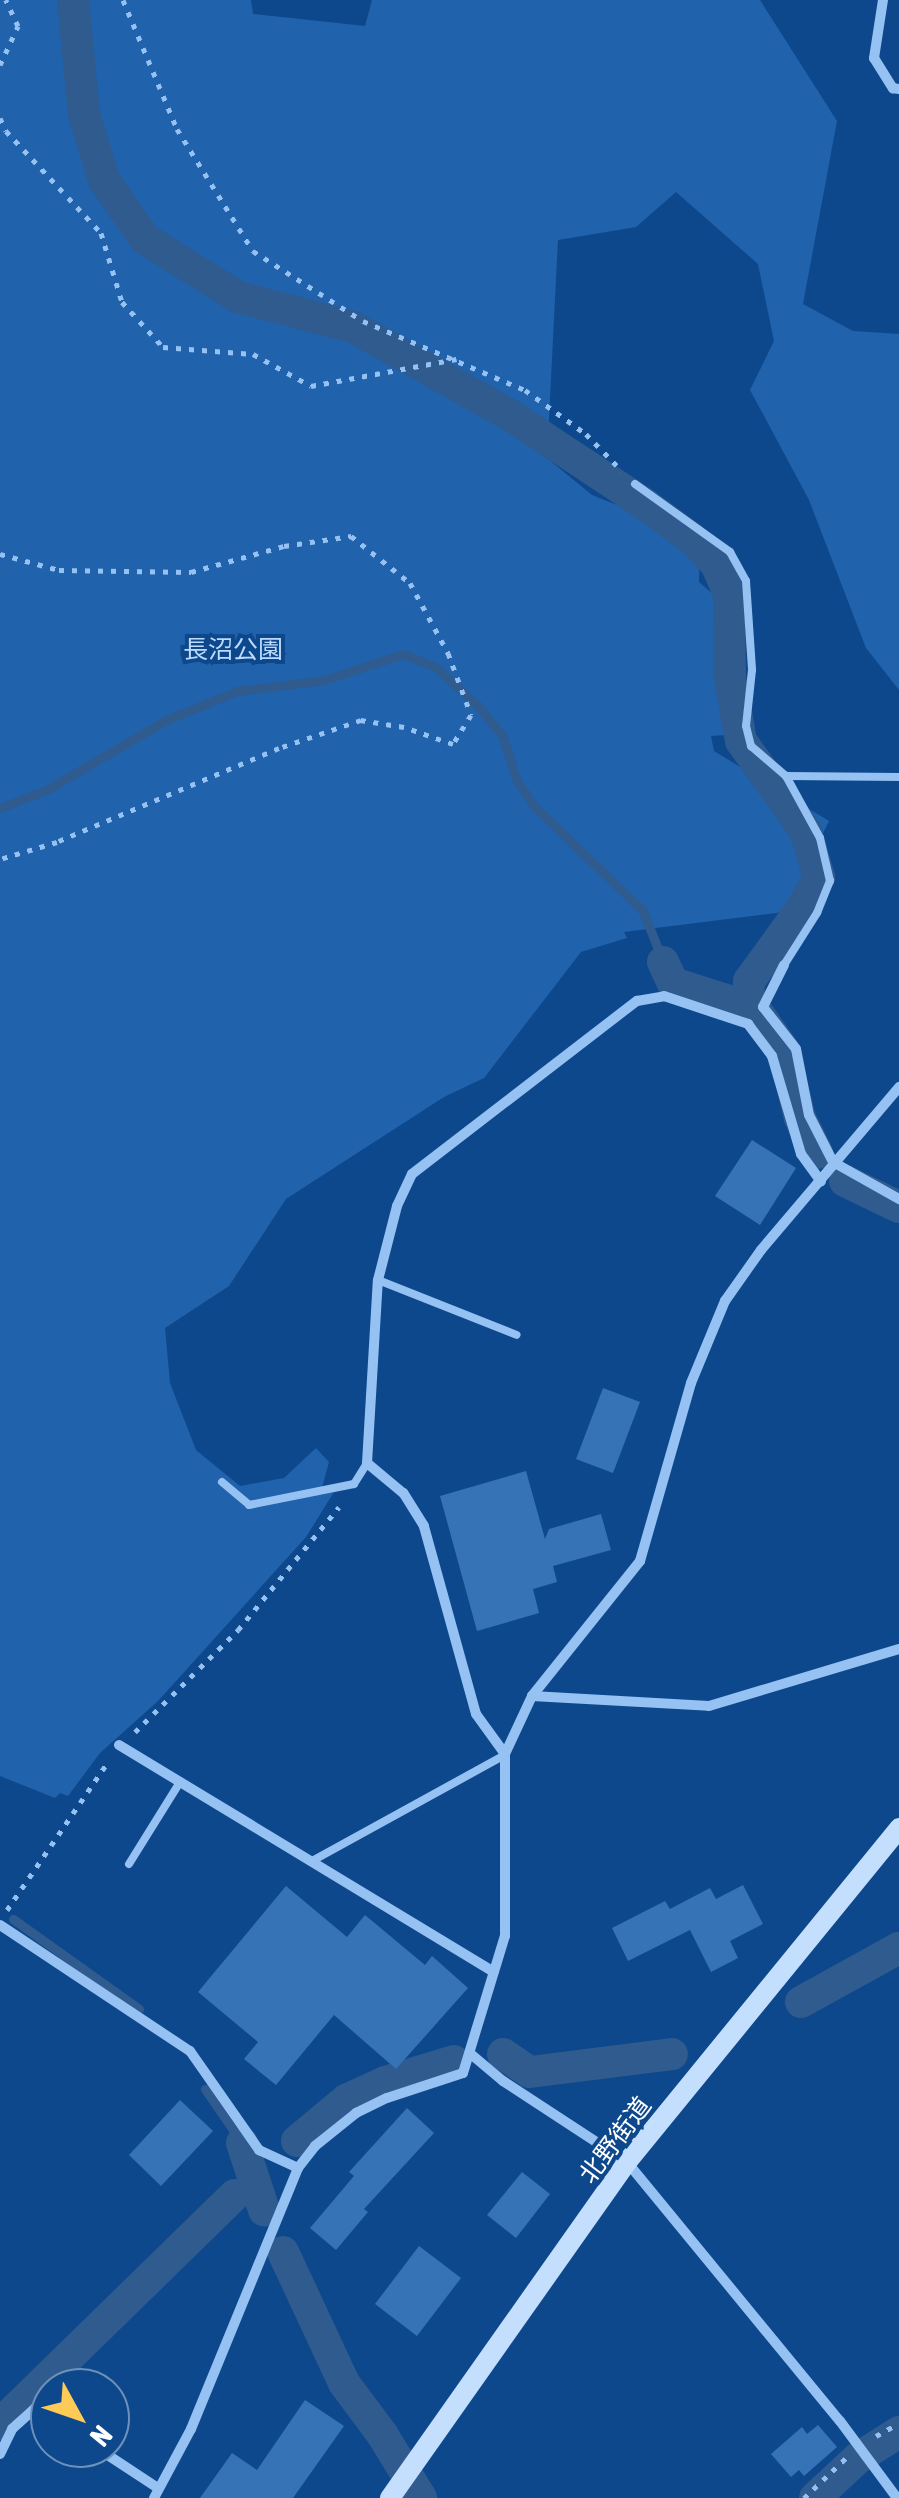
<!DOCTYPE html>
<meta charset="utf-8">
<style>
body{margin:0}
#map{position:relative;width:899px;height:2498px;overflow:hidden;background:#0e488c;font-family:"Asap Condensed","Noto Sans JP",sans-serif}
div>[style]{position:absolute}
[style*='--x']{left:calc(var(--x)*1px);top:calc(var(--y)*1px);width:calc(var(--w)*1px);rotate:calc(var(--a)*1deg)}
.green>*{inset:0;background:#2062ac}
.stream>*{height:9px;margin:-4.5px;padding:0 4.5px;transform-origin:4.5px;border-radius:4.5px;background:#305b8e}
.canal>*{height:32px;margin:-16px;padding:0 16px;transform-origin:16px;border-radius:16px;background:#305b8e}
.building>*{inset:0;background:#3672b6}
.path>*{height:5px;margin-top:-2.5px;transform-origin:0;background:repeating-linear-gradient(90deg,#95c1f3 0 5px,transparent 0 13px)}
.lane>*{height:8px;margin:-4px;padding:0 4px;transform-origin:4px;border-radius:4px;background:#95c1f3}
.street>*{height:10px;margin:-5px;padding:0 5px;transform-origin:5px;border-radius:5px;background:#95c1f3}
.secondary>*{height:20px;margin:-10px;padding:0 10px;transform-origin:10px;border-radius:10px;background:#c4defd}
span{translate:-50% -50%;white-space:nowrap;text-align:center;line-height:1.15;-webkit-text-stroke:8px #0e488c;paint-order:stroke}
.park-label{font-size:25px;color:#bcdbfe}
.street-label{font-size:25px;color:#fff}
.north{position:absolute;left:30px;top:2368px;width:100px;height:100px;box-sizing:border-box;background:#0e488c;border:2px solid #6e91ba;border-radius:50%;rotate:130deg;font-size:28px;font-weight:700;line-height:40px;text-align:center;color:#fff}
.north::after{content:'';display:block;margin:auto;width:35px;height:45px;background:#ffcb57;clip-path:polygon(50% 0,100% 100%,50% 72%,0 100%)}
</style>
<div id="map">
<div class="green">
<i style="clip-path:polygon(0 0,251px 0,253px 14px,365px 26px,372px 0,760px 0,837px 121px,803px 304px,853px 331px,899px 334px,899px 690px,866px 648px,809px 500px,750px 390px,774px 341px,758px 264px,676px 192px,636px 227px,558px 240px,547px 458px,592px 495px,700px 538px,699px 582px,714px 595px,726px 735px,711px 736px,714px 751px,829px 821px,784px 912px,624px 932px,627px 938px,581px 952px,484px 1078px,444px 1097px,286px 1199px,229px 1286px,165px 1328px,170px 1383px,196px 1450px,240px 1486px,284px 1478px,316px 1448px,329px 1462px,320px 1495px,334px 1492px,306px 1537px,158px 1701px,100px 1753px,68px 1796px,60px 1793px,55px 1798px,0 1776px)"></i>
</div>
<div class="stream">
<i style="--x:0;--y:808;--w:52;--a:-21.6"></i>
<i style="--x:48;--y:789;--w:137;--a:-30.3"></i>
<i style="--x:166;--y:720;--w:77;--a:-22.2"></i>
<i style="--x:237;--y:691;--w:88;--a:-7.2"></i>
<i style="--x:324;--y:680;--w:83;--a:-18.2"></i>
<i style="--x:403;--y:654;--w:37;--a:22"></i>
<i style="--x:437;--y:668;--w:57;--a:42.9"></i>
<i style="--x:479;--y:707;--w:38;--a:51"></i>
<i style="--x:503;--y:737;--w:44;--a:72.8"></i>
<i style="--x:516;--y:779;--w:34;--a:56"></i>
<i style="--x:535;--y:807;--w:150;--a:43.9"></i>
<i style="--x:643;--y:911;--w:55;--a:68.6"></i>
<i style="--x:13;--y:1919;--w:155;--a:35.5"></i>
<i style="--x:205;--y:2089;--w:65;--a:55.6"></i>
</div>
<div class="canal">
<i style="--x:73;--y:0;--w:115;--a:84.5"></i>
<i style="--x:84;--y:114;--w:69;--a:73.1"></i>
<i style="--x:104;--y:180;--w:72;--a:55.2"></i>
<i style="--x:145;--y:239;--w:110;--a:31.9"></i>
<i style="--x:238;--y:297;--w:119;--a:14.6"></i>
<i style="--x:353;--y:327;--w:180;--a:29.3"></i>
<i style="--x:510;--y:415;--w:163;--a:33.5"></i>
<i style="--x:646;--y:505;--w:57;--a:36.5"></i>
<i style="--x:692;--y:539;--w:35;--a:46"></i>
<i style="--x:716;--y:564;--w:32;--a:66"></i>
<i style="--x:729;--y:593;--w:85;--a:89.3"></i>
<i style="--x:730;--y:678;--w:64;--a:80.1"></i>
<i style="--x:741;--y:741;--w:110;--a:54.3"></i>
<i style="--x:805;--y:830;--w:49;--a:73.4"></i>
<i style="--x:819;--y:877;--w:37;--a:119"></i>
<i style="--x:801;--y:909;--w:89;--a:125.8"></i>
<i style="--x:749;--y:981;--w:26;--a:92"></i>
<i style="--x:663;--y:962;--w:23;--a:65"></i>
<i style="--x:673;--y:983;--w:79;--a:17.7"></i>
<i style="--x:748;--y:1007;--w:15;--a:37"></i>
<i style="--x:760;--y:1016;--w:40;--a:55.1"></i>
<i style="--x:783;--y:1049;--w:71;--a:76.2"></i>
<i style="--x:800;--y:1118;--w:39;--a:64"></i>
<i style="--x:845;--y:1181;--w:60;--a:25.7"></i>
<i style="--x:801;--y:2002;--w:112;--a:-28.9"></i>
<i style="--x:503;--y:2054;--w:32;--a:34"></i>
<i style="--x:530;--y:2072;--w:143;--a:-7.2"></i>
<i style="--x:297;--y:2141;--w:64;--a:-39.9"></i>
<i style="--x:346;--y:2100;--w:43;--a:-24.8"></i>
<i style="--x:385;--y:2082;--w:72;--a:-16.9"></i>
<i style="--x:242;--y:2143;--w:71;--a:71.8"></i>
<i style="--x:283;--y:2252;--w:145;--a:65"></i>
<i style="--x:344;--y:2383;--w:64;--a:53.3"></i>
<i style="--x:382;--y:2434;--w:75;--a:58.6"></i>
<i style="--x:0;--y:2424;--w:328;--a:-44.3"></i>
<i style="--x:815;--y:2498;--w:59;--a:-42.9"></i>
<i style="--x:858;--y:2458;--w:49;--a:-32.4"></i>
</div>
<div class="building">
<i style="clip-path:polygon(752px 1140px,796px 1168px,760px 1225px,715px 1196px)"></i>
<i style="clip-path:polygon(603px 1388px,640px 1402px,613px 1473px,576px 1459px)"></i>
<i style="clip-path:polygon(526px 1471px,545px 1539px,549px 1529px,601px 1514px,611px 1550px,553px 1566px,557px 1582px,533px 1589px,539px 1613px,477px 1631px,440px 1496px)"></i>
<i style="clip-path:polygon(743px 1885px,763px 1924px,730px 1941px,738px 1958px,711px 1972px,690px 1930px,628px 1961px,612px 1928px,665px 1901px,670px 1909px,710px 1888px,716px 1899px)"></i>
<i style="clip-path:polygon(286px 1886px,347px 1937px,365px 1915px,425px 1965px,432px 1956px,468px 1988px,396px 2069px,334px 2015px,276px 2085px,244px 2059px,258px 2042px,198px 1992px)"></i>
<i style="clip-path:polygon(180px 2100px,213px 2131px,161px 2186px,129px 2155px)"></i>
<i style="clip-path:polygon(407px 2108px,434px 2133px,364px 2209px,368px 2212px,336px 2250px,310px 2228px,354px 2176px,349px 2172px)"></i>
<i style="clip-path:polygon(522px 2172px,550px 2194px,516px 2238px,487px 2215px)"></i>
<i style="clip-path:polygon(419px 2246px,461px 2278px,417px 2336px,375px 2304px)"></i>
<i style="clip-path:polygon(305px 2400px,344px 2426px,293px 2498px,200px 2498px,232px 2453px,257px 2470px)"></i>
<i style="clip-path:polygon(818px 2425px,837px 2447px,804px 2476px,799px 2470px,791px 2477px,771px 2454px,802px 2427px,807px 2434px)"></i>
</div>
<div class="path">
<i style="--x:123;--y:0;--w:140;--a:67.3"></i>
<i style="--x:177;--y:129;--w:144;--a:58.1"></i>
<i style="--x:253;--y:251;--w:130;--a:32.5"></i>
<i style="--x:363;--y:321;--w:176;--a:23.1"></i>
<i style="--x:525;--y:390;--w:75;--a:35.8"></i>
<i style="--x:586;--y:434;--w:52;--a:45.8"></i>
<i style="--x:0;--y:65;--w:43;--a:-65.2"></i>
<i style="--x:18;--y:26;--w:29;--a:-115"></i>
<i style="--x:0;--y:118;--w:14;--a:65"></i>
<i style="--x:6;--y:131;--w:139;--a:47"></i>
<i style="--x:101;--y:233;--w:72;--a:73.1"></i>
<i style="--x:122;--y:302;--w:61;--a:47.7"></i>
<i style="--x:163;--y:347;--w:90;--a:4.4"></i>
<i style="--x:253;--y:354;--w:66;--a:28.9"></i>
<i style="--x:311;--y:386;--w:148;--a:-10.5"></i>
<i style="--x:0;--y:554;--w:61;--a:15.2"></i>
<i style="--x:59;--y:570;--w:132;--a:0.9"></i>
<i style="--x:191;--y:572;--w:97;--a:-15.6"></i>
<i style="--x:284;--y:546;--w:68;--a:-8.5"></i>
<i style="--x:351;--y:536;--w:75;--a:38.5"></i>
<i style="--x:410;--y:583;--w:80;--a:61.5"></i>
<i style="--x:448;--y:653;--w:66;--a:69.6"></i>
<i style="--x:471;--y:715;--w:34;--a:122"></i>
<i style="--x:453;--y:744;--w:52;--a:-160.9"></i>
<i style="--x:404;--y:727;--w:44;--a:-170.8"></i>
<i style="--x:361;--y:720;--w:87;--a:161.1"></i>
<i style="--x:279;--y:748;--w:241;--a:157.1"></i>
<i style="--x:57;--y:842;--w:59;--a:163.4"></i>
<i style="--x:135;--y:1732;--w:145;--a:-44.7"></i>
<i style="--x:238;--y:1630;--w:159;--a:-50.6"></i>
<i style="--x:7;--y:1910;--w:179;--a:-55.7"></i>
<i style="--x:876;--y:2436;--w:26;--a:-29"></i>
<i style="--x:804;--y:2498;--w:59;--a:-43.6"></i>
</div>
<div class="lane">
<i style="--x:635;--y:484;--w:117;--a:35.6"></i>
<i style="--x:730;--y:552;--w:33;--a:61"></i>
<i style="--x:746;--y:581;--w:89;--a:86.1"></i>
<i style="--x:752;--y:670;--w:56;--a:96.1"></i>
<i style="--x:746;--y:726;--w:21;--a:76"></i>
<i style="--x:751;--y:746;--w:46;--a:40.6"></i>
<i style="--x:786;--y:776;--w:113;--a:0.5"></i>
<i style="--x:784;--y:965;--w:62;--a:-57.6"></i>
<i style="--x:817;--y:913;--w:35;--a:-68"></i>
<i style="--x:830;--y:881;--w:44;--a:-103.1"></i>
<i style="--x:820;--y:838;--w:71;--a:-118.7"></i>
<i style="--x:378;--y:1280;--w:149;--a:21.6"></i>
<i style="--x:222;--y:1482;--w:35;--a:40"></i>
<i style="--x:249;--y:1505;--w:107;--a:-11.3"></i>
<i style="--x:354;--y:1484;--w:25;--a:-58"></i>
<i style="--x:312;--y:1861;--w:220;--a:-28.8"></i>
<i style="--x:129;--y:1864;--w:97;--a:-58.1"></i>
</div>
<div class="street">
<i style="--x:883;--y:0;--w:59;--a:98.8"></i>
<i style="--x:874;--y:58;--w:36;--a:58"></i>
<i style="--x:893;--y:88;--w:6;--a:9"></i>
<i style="--x:784;--y:965;--w:47;--a:116.6"></i>
<i style="--x:763;--y:1007;--w:53;--a:51.8"></i>
<i style="--x:796;--y:1049;--w:67;--a:78.9"></i>
<i style="--x:809;--y:1115;--w:53;--a:62.9"></i>
<i style="--x:833;--y:1162;--w:76;--a:29.3"></i>
<i style="--x:532;--y:1696;--w:177;--a:3.2"></i>
<i style="--x:709;--y:1706;--w:198;--a:-16.7"></i>
<i style="--x:119;--y:1745;--w:438;--a:31.2"></i>
<i style="--x:505;--y:1754;--w:49;--a:-125.9"></i>
<i style="--x:476;--y:1714;--w:195;--a:-105.5"></i>
<i style="--x:424;--y:1526;--w:39;--a:-122"></i>
<i style="--x:403;--y:1493;--w:47;--a:-140.2"></i>
<i style="--x:367;--y:1463;--w:183;--a:-86.6"></i>
<i style="--x:378;--y:1280;--w:76;--a:-75.6"></i>
<i style="--x:397;--y:1206;--w:35;--a:-65"></i>
<i style="--x:412;--y:1174;--w:284;--a:-37.6"></i>
<i style="--x:637;--y:1001;--w:27;--a:-10"></i>
<i style="--x:664;--y:996;--w:89;--a:18.4"></i>
<i style="--x:748;--y:1024;--w:40;--a:53"></i>
<i style="--x:772;--y:1056;--w:102;--a:73.5"></i>
<i style="--x:801;--y:1154;--w:34;--a:54"></i>
<i style="--x:0;--y:1925;--w:228;--a:33.6"></i>
<i style="--x:190;--y:2051;--w:121;--a:55.1"></i>
<i style="--x:259;--y:2150;--w:43;--a:24.8"></i>
<i style="--x:472;--y:2055;--w:40;--a:40"></i>
<i style="--x:503;--y:2081;--w:148;--a:33.2"></i>
<i style="--x:627;--y:2162;--w:335;--a:50.6"></i>
<i style="--x:840;--y:2421;--w:96;--a:53.5"></i>
<i style="--x:97;--y:2448;--w:73;--a:33.3"></i>
<i style="--x:0;--y:2454;--w:28;--a:-64"></i>
<i style="--x:12;--y:2429;--w:31;--a:-42"></i>
<i style="--x:35;--y:2408;--w:18;--a:34"></i>
<i style="--x:154;--y:2498;--w:78;--a:-61.8"></i>
<i style="--x:191;--y:2429;--w:282;--a:-67.7"></i>
<i style="--x:298;--y:2168;--w:28;--a:-52"></i>
<i style="--x:315;--y:2146;--w:53;--a:-38.8"></i>
<i style="--x:356;--y:2113;--w:34;--a:-26"></i>
<i style="--x:387;--y:2098;--w:80;--a:-18.2"></i>
<i style="--x:463;--y:2073;--w:143;--a:-73"></i>
<i style="--x:505;--y:1936;--w:182;--a:-90"></i>
<i style="--x:505;--y:1754;--w:64;--a:-65"></i>
<i style="--x:532;--y:1696;--w:173;--a:-51.3"></i>
<i style="--x:640;--y:1561;--w:185;--a:-74"></i>
<i style="--x:691;--y:1383;--w:89;--a:-67.5"></i>
<i style="--x:725;--y:1301;--w:62;--a:-54.8"></i>
<i style="--x:761;--y:1250;--w:214;--a:-49.7"></i>
</div>
<div class="secondary">
<i style="--x:390;--y:2498;--w:411;--a:-54.8"></i>
<i style="--x:627;--y:2162;--w:431;--a:-50.8"></i>
</div>
<div class="park-label">
<span style="left:233px;top:649px">長沼公園</span>
</div>
<div class="street-label">
<span style="left:615px;top:2140px;rotate:-53deg">北野街道</span>
</div>
<div class="north">N</div>
</div>
